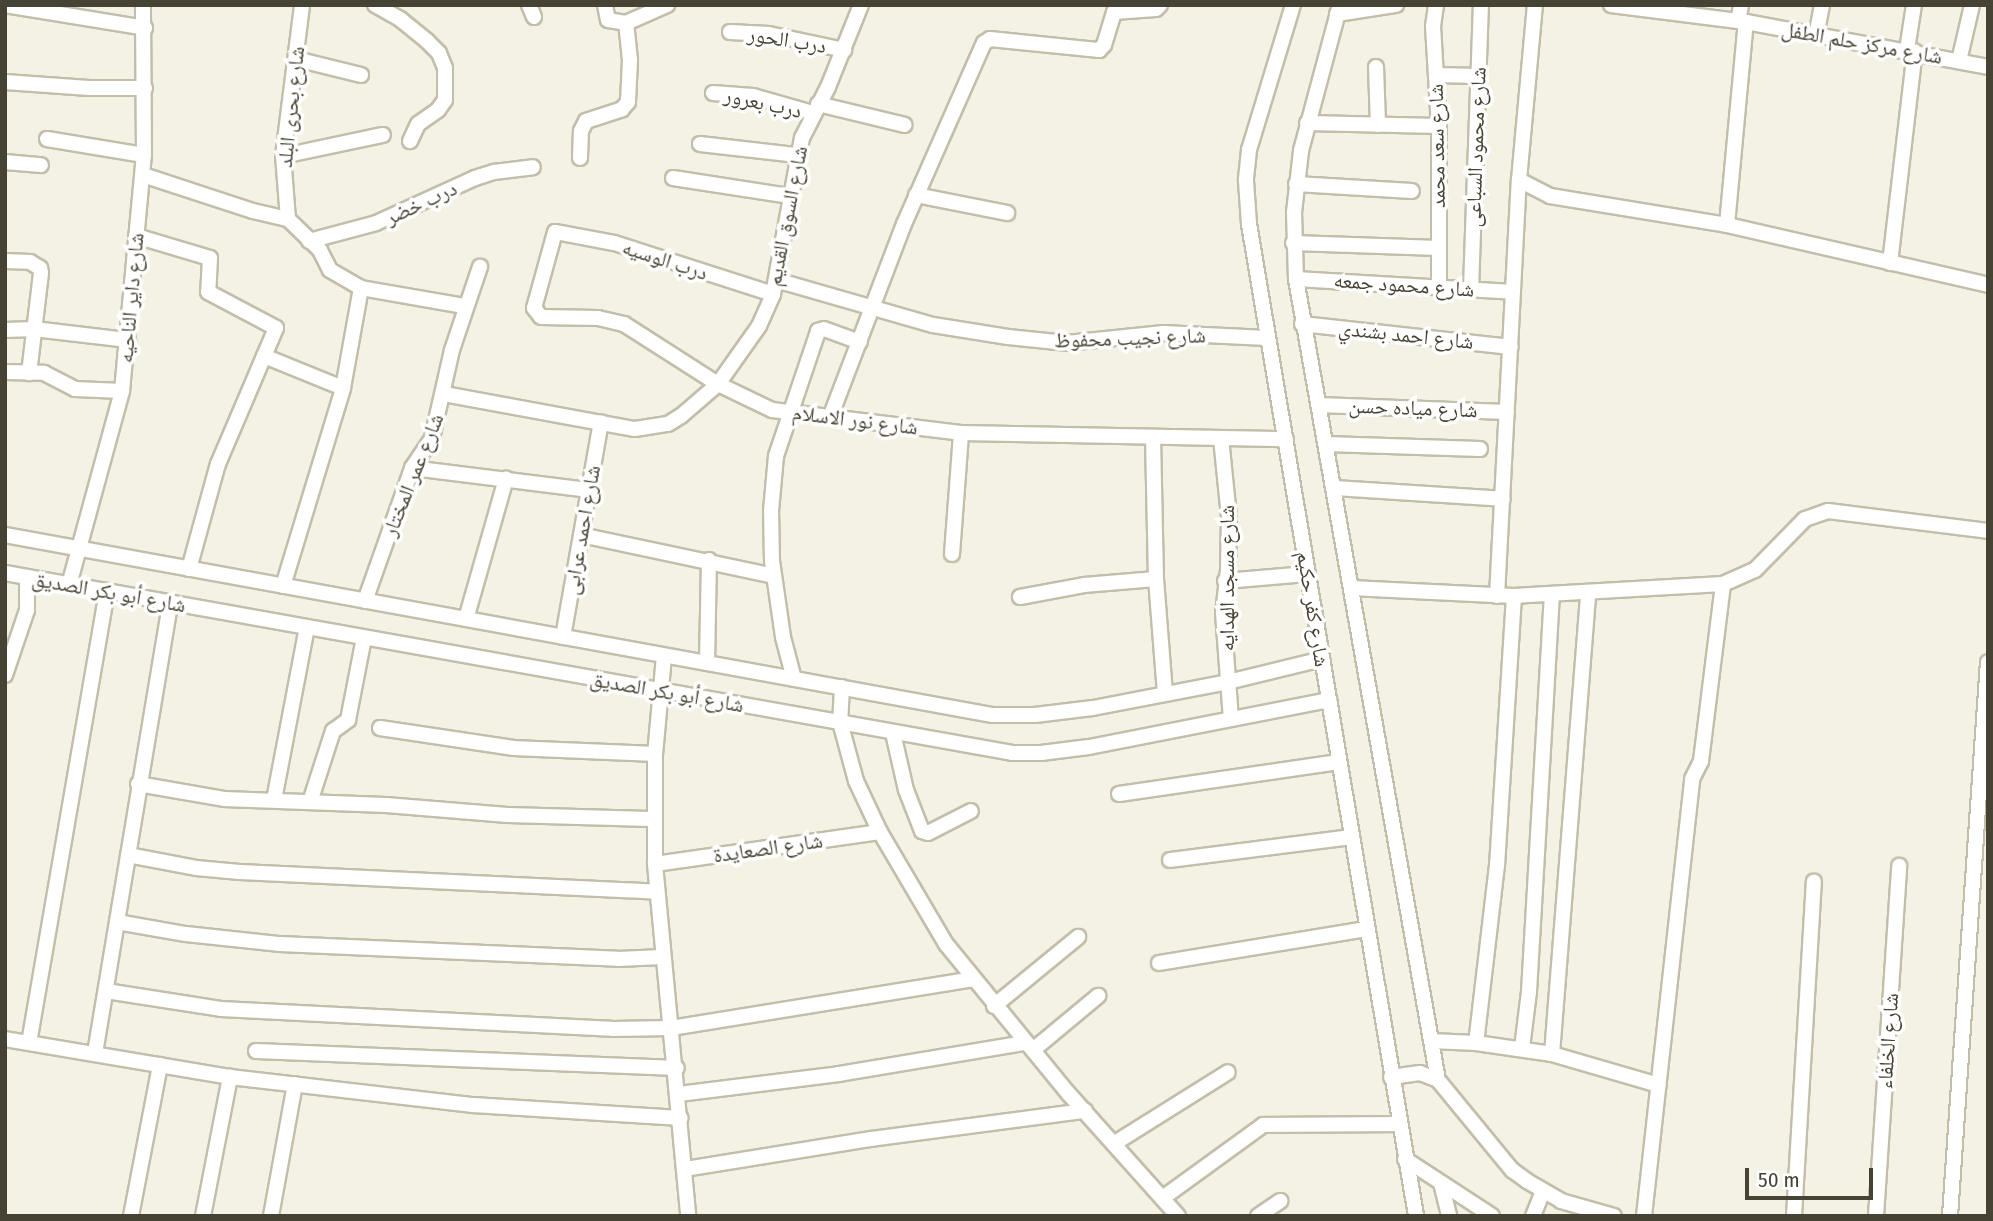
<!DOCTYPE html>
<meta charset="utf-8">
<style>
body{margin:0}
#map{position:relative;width:1993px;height:1221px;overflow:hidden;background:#f4f2e5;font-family:"Fira Sans Condensed","Noto Naskh Arabic",sans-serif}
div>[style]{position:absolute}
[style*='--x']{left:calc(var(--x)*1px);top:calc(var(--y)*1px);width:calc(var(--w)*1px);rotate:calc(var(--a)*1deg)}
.roads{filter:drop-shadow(2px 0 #c3beaa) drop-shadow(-2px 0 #c3beaa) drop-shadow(0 2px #c3beaa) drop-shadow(0 -2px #c3beaa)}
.street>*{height:14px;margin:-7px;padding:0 7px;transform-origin:7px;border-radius:7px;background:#fff}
span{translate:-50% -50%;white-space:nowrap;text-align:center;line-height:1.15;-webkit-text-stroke:7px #fff;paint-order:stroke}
.street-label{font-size:21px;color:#474334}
.frame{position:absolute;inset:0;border:7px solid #474334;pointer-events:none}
.scale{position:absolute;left:1745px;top:1168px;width:128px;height:32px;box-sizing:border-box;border:4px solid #474334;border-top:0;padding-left:9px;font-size:21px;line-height:24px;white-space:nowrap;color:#474334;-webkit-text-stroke:5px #fff;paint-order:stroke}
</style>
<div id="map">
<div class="roads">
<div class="street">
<i style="--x:5;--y:5;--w:142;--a:9.3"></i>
<i style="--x:375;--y:5;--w:29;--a:29"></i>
<i style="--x:400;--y:19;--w:35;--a:39"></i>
<i style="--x:427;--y:41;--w:17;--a:45"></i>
<i style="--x:439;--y:53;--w:16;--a:68"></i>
<i style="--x:445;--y:68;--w:32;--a:90"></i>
<i style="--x:445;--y:100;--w:12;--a:125"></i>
<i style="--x:438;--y:110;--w:24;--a:145"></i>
<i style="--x:418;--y:124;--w:19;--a:115"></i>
<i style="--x:529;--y:5;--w:13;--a:67"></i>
<i style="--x:605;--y:5;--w:15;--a:79"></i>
<i style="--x:608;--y:20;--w:18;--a:9"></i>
<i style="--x:1293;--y:5;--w:152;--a:106.9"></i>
<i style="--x:1249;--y:150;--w:31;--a:96"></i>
<i style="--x:1246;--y:181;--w:43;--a:86"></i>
<i style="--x:1249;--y:224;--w:1006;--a:80.44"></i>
<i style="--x:1340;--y:5;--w:151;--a:105"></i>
<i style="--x:1301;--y:151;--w:61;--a:96.5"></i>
<i style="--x:1294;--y:212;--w:67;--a:88.3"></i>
<i style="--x:1296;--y:279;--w:813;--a:79.95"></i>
<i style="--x:1436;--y:5;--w:21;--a:98"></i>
<i style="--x:1433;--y:26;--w:100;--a:86.6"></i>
<i style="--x:1439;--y:126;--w:161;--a:90"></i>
<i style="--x:1611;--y:5;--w:136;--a:7.2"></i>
<i style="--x:1746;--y:22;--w:246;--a:10.5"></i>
<i style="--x:1337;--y:14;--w:60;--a:-8.7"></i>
<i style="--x:1738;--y:21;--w:16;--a:-79"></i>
<i style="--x:730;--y:32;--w:39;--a:3"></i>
<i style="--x:769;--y:34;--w:77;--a:12"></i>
<i style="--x:1816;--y:36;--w:32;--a:-79"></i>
<i style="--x:1907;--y:50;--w:46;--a:-81.2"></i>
<i style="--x:296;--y:59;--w:67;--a:13.8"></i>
<i style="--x:1959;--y:61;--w:57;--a:-76.9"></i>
<i style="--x:1376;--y:67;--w:58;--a:88"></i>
<i style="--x:1436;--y:75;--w:42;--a:1.4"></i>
<i style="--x:5;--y:82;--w:84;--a:4.1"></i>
<i style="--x:89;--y:88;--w:56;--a:0"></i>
<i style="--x:713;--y:93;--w:40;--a:4.3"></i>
<i style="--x:753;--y:96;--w:62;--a:15.8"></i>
<i style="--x:818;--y:104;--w:89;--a:13.6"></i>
<i style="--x:1307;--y:123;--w:132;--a:1.3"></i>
<i style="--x:47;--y:139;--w:98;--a:9.4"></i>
<i style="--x:700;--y:144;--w:98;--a:6.5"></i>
<i style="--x:283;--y:156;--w:102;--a:-11.9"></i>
<i style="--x:580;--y:158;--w:27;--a:-88"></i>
<i style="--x:581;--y:131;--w:11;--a:-63"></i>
<i style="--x:586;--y:121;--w:38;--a:-18"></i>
<i style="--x:622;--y:109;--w:9;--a:-49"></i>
<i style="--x:628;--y:102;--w:42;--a:-87.3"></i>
<i style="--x:630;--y:60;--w:37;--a:-96"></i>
<i style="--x:626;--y:23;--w:45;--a:-23.7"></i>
<i style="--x:5;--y:162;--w:36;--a:5"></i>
<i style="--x:143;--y:175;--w:116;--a:18.1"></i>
<i style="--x:253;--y:211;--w:36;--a:13"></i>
<i style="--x:673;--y:178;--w:117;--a:8.8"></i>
<i style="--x:1519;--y:180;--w:35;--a:27"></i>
<i style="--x:1550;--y:196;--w:179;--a:9.3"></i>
<i style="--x:1727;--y:225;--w:268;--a:12.9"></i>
<i style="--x:1296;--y:184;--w:116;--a:3.5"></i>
<i style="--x:916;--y:195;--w:93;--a:11.2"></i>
<i style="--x:1727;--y:225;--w:204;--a:-84.7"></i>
<i style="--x:136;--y:236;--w:77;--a:16.6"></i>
<i style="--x:210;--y:258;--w:34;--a:93"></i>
<i style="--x:208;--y:292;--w:77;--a:27.9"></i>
<i style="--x:276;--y:328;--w:30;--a:113"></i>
<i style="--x:264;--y:356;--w:85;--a:22.1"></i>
<i style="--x:309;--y:241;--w:69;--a:-15"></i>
<i style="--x:376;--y:223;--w:109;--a:-24.4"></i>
<i style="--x:475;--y:178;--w:20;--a:-18"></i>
<i style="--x:494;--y:172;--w:39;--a:-7"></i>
<i style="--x:1293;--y:243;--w:146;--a:2"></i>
<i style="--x:5;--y:261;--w:25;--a:2"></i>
<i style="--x:30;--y:262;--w:12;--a:31"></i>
<i style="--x:40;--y:268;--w:5;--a:79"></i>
<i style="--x:41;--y:273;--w:101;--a:96.8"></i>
<i style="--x:1890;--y:263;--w:213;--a:-83.3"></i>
<i style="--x:1296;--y:279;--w:217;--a:3.4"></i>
<i style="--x:776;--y:280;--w:163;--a:16"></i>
<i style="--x:933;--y:325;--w:76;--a:9.1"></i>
<i style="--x:1008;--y:337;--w:59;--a:5.8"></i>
<i style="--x:1067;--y:343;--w:97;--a:-5.9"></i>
<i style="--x:1163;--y:333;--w:104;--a:2.8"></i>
<i style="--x:361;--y:288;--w:105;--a:9.9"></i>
<i style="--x:1471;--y:289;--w:284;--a:-88"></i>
<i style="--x:773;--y:294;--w:167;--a:-162.2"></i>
<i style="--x:614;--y:243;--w:60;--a:-169.4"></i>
<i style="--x:555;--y:232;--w:79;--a:105.4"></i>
<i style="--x:534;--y:308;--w:11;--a:52"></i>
<i style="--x:541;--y:317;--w:57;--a:1"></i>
<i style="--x:598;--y:318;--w:27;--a:13"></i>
<i style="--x:624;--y:324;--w:112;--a:32.6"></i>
<i style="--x:718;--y:384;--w:60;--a:25.7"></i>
<i style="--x:772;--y:410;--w:190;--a:6.9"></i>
<i style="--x:961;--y:433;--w:325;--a:1.1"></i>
<i style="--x:1302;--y:324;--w:210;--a:6.3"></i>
<i style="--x:5;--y:330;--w:29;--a:-2"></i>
<i style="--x:34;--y:329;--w:95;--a:6.7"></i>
<i style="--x:5;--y:372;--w:39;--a:1"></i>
<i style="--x:44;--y:373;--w:35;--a:27"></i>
<i style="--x:75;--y:389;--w:47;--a:2.4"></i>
<i style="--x:444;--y:394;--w:194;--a:10.4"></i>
<i style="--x:635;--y:429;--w:33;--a:-9"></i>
<i style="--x:668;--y:424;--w:15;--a:-32"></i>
<i style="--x:681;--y:416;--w:49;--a:-40.9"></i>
<i style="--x:718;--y:384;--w:71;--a:-54.7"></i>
<i style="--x:759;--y:326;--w:35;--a:-66"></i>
<i style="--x:773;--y:294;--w:159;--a:-79.5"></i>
<i style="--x:802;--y:138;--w:57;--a:-63"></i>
<i style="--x:828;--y:87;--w:88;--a:-68.1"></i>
<i style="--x:1319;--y:405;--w:188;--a:2.1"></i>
<i style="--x:831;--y:415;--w:204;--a:-69.1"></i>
<i style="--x:904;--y:224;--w:198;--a:-66.2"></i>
<i style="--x:984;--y:43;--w:7;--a:-34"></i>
<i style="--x:990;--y:39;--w:110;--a:5.8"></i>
<i style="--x:1099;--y:50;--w:7;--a:-45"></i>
<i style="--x:1104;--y:45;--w:34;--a:-73"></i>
<i style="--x:1114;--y:12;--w:42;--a:-4.1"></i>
<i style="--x:1156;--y:9;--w:6;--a:-45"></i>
<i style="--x:1153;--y:437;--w:142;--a:88.8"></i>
<i style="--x:1156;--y:579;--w:115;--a:85.5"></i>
<i style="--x:1221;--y:438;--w:79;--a:84.2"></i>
<i style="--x:1229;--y:517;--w:53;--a:91.1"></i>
<i style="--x:1228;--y:570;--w:43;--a:96.6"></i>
<i style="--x:1223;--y:613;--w:106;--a:85.7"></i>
<i style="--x:1326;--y:444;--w:154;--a:1.9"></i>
<i style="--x:412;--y:468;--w:178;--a:7.1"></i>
<i style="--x:1334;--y:488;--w:169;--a:3.7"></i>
<i style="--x:5;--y:535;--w:1004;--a:10.33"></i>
<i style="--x:993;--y:715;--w:42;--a:0"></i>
<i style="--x:1035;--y:715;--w:58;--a:-6.9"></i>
<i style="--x:1093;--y:708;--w:137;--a:-10.9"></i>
<i style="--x:1228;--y:682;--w:97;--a:-13.7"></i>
<i style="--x:581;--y:535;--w:197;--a:12"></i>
<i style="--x:952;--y:554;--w:121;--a:-85.7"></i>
<i style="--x:189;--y:569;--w:109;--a:-74.6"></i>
<i style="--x:218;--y:464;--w:117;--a:-66.9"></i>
<i style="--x:5;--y:573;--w:1023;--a:10.13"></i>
<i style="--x:1012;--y:753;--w:29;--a:0"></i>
<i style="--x:1041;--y:753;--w:48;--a:-7.1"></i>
<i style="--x:1089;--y:747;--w:245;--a:-11.1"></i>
<i style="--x:1225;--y:581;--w:82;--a:-4.9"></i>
<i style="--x:69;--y:585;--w:201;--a:-74.7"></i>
<i style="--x:122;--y:391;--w:237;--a:-84.7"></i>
<i style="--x:144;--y:155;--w:150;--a:-90.4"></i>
<i style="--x:283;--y:586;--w:207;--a:-73.1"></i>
<i style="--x:343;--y:388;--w:102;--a:-79.8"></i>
<i style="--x:361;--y:288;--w:36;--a:-150"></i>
<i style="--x:330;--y:270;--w:22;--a:-117"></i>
<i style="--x:320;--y:250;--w:45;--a:-135.9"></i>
<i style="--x:288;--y:219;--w:63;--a:-94.5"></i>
<i style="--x:283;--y:156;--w:152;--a:-82.8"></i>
<i style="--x:1351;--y:588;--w:163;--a:2.8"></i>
<i style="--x:1514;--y:596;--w:209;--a:-3.3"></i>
<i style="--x:1723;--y:584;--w:35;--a:-24"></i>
<i style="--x:1755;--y:570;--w:71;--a:-45.6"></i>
<i style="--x:1805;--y:519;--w:24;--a:-19"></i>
<i style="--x:1828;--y:511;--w:161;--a:7.1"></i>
<i style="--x:1497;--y:596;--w:417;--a:-87"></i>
<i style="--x:1519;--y:180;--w:176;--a:-84.8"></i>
<i style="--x:1514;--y:596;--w:270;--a:93.6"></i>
<i style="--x:1497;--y:865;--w:179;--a:96.7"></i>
<i style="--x:1476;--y:1043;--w:77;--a:8.2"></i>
<i style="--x:1552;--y:1054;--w:111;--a:16.2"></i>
<i style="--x:1020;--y:597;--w:65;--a:-10.6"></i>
<i style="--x:1084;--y:585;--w:72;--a:-4.8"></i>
<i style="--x:365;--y:601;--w:141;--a:-70.5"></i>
<i style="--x:412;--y:468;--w:36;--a:-56"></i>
<i style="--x:432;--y:438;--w:90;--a:-77.2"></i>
<i style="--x:452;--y:350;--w:88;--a:-71.4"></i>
<i style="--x:466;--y:619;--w:146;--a:-74.1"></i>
<i style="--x:563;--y:637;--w:218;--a:-80"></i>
<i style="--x:664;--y:656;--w:98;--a:95.2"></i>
<i style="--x:655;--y:754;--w:110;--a:90"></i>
<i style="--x:655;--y:864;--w:354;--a:84.6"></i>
<i style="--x:707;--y:663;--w:103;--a:-88.9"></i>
<i style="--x:5;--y:675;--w:69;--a:-71.3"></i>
<i style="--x:27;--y:610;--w:33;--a:-90"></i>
<i style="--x:794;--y:679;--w:43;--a:-104.7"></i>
<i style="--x:783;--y:637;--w:77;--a:-98.2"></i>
<i style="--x:772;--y:561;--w:50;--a:-91.1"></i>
<i style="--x:771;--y:511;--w:55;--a:-84.8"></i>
<i style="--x:776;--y:456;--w:132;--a:-71.4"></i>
<i style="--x:818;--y:331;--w:6;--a:-18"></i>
<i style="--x:824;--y:329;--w:38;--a:20"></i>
<i style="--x:842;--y:687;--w:35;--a:93"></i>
<i style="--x:840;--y:722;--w:61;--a:74.8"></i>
<i style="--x:856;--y:781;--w:56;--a:64.8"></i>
<i style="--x:880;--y:832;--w:130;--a:59.5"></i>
<i style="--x:946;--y:944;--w:193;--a:50.7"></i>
<i style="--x:1068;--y:1093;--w:165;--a:48.2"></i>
<i style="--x:380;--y:728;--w:135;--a:8.5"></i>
<i style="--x:514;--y:748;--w:141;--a:2.4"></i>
<i style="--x:893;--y:733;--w:58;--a:77.2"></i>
<i style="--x:906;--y:790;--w:44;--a:68.7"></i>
<i style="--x:922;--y:831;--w:6;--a:18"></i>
<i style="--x:928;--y:833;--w:48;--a:-27.1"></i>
<i style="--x:138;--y:784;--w:87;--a:9.9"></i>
<i style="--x:224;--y:799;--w:162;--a:2.1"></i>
<i style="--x:386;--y:805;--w:122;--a:4.7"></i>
<i style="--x:508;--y:815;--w:146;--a:1.6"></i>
<i style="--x:1119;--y:794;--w:222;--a:-8.3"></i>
<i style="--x:274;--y:800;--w:176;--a:-79.2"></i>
<i style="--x:310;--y:802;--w:75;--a:-72.1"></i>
<i style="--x:333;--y:731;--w:19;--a:-36"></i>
<i style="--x:348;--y:720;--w:84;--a:-79"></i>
<i style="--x:128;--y:855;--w:69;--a:10.8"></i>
<i style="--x:196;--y:868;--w:44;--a:5.2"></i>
<i style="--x:240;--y:872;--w:417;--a:2.7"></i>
<i style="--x:1170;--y:860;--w:182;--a:-7.2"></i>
<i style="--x:655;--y:864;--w:227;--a:-8.1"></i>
<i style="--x:117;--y:922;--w:70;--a:9.9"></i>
<i style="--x:186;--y:934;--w:95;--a:6.1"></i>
<i style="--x:280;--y:944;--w:338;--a:2.5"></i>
<i style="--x:618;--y:959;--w:44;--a:-2.6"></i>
<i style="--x:1159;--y:963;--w:211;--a:-9.3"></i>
<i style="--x:106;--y:991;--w:116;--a:8.9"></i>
<i style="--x:221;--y:1009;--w:393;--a:2.9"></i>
<i style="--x:613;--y:1029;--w:58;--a:-1"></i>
<i style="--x:671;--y:1028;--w:305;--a:-9.2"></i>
<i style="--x:994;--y:1006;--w:109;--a:-39.4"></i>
<i style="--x:5;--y:1039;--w:228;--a:9.6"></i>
<i style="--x:230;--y:1077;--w:245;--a:6.6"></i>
<i style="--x:473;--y:1105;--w:208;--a:3.6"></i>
<i style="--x:1431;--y:1041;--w:45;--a:2.5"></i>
<i style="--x:29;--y:1043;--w:459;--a:-80.2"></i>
<i style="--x:1522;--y:1048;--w:56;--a:-82.9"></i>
<i style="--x:1529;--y:992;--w:398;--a:-86.7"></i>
<i style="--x:1033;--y:1050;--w:85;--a:-39.7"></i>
<i style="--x:256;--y:1051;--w:421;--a:2.3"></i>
<i style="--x:95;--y:1053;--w:456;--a:-80.5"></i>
<i style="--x:1552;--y:1054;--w:461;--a:-85.5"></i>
<i style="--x:1391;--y:1077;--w:29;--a:-8"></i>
<i style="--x:1420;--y:1073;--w:19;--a:21"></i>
<i style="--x:1438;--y:1080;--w:117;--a:50.6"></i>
<i style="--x:1512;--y:1170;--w:19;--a:36"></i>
<i style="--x:1527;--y:1181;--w:39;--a:30"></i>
<i style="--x:1561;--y:1201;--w:55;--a:15.8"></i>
<i style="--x:679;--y:1094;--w:161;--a:-7.1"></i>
<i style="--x:839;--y:1074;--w:189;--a:-9.5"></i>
<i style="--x:1115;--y:1143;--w:133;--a:-32.1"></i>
<i style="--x:1405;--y:1159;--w:104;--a:33.2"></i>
<i style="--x:685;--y:1169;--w:188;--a:-9.2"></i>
<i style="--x:871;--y:1139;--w:216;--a:-7.5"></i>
<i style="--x:1441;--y:1183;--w:34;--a:76"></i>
<i style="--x:1164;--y:1197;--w:122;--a:-36"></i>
<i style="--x:1263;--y:1125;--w:136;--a:-0.4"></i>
<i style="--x:131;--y:1216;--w:154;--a:-79.1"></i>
<i style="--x:203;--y:1216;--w:142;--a:-79"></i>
<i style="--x:271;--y:1216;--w:134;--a:-79.7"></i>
<i style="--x:1258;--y:1216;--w:27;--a:-34"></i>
<i style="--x:1533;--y:1216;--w:27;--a:-68"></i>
<i style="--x:1644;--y:1216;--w:440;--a:-83.7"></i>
<i style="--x:1692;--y:779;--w:20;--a:-63"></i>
<i style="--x:1701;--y:761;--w:178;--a:-82.9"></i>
<i style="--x:1794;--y:1216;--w:335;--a:-86.6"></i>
<i style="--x:1876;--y:1216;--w:351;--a:-86.2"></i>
<i style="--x:1950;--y:1216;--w:555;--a:-86.08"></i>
</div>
</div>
<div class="street-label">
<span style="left:787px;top:40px;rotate:9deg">درب الحور</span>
<span style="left:1862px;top:43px;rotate:10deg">شارع مركز حلم الطفل</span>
<span style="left:763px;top:103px;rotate:12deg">درب بعرور</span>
<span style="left:291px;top:107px;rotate:-84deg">شارع بحرى البلد</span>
<span style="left:1437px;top:146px;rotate:-91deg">شارع سعد محمد</span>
<span style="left:1476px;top:147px;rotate:-88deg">شارع محمود السباعى</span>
<span style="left:421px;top:203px;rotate:-25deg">درب خضر</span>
<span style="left:787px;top:216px;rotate:-79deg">شارع السوق القديم</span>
<span style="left:665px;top:260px;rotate:18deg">درب الوسيه</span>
<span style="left:1404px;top:285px;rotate:4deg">شارع محمود جمعه</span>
<span style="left:131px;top:298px;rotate:-85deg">شارع داير الناحيه</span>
<span style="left:1406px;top:335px;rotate:6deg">شارع احمد بشندي</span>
<span style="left:1130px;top:338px;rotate:-2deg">شارع نجيب محفوظ</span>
<span style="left:1413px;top:408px;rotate:2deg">شارع مياده حسن</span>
<span style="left:855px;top:420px;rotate:7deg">شارع نور الاسلام</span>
<span style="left:413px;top:475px;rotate:-68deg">شارع عمر المختار</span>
<span style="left:582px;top:530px;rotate:-80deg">شارع احمد عرابى</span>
<span style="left:1227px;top:578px;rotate:-90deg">شارع مسجد الهدايه</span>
<span style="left:109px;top:592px;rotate:10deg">شارع أبو بكر الصديق</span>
<span style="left:1313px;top:609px;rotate:81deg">شارع كفر حكيم</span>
<span style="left:667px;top:692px;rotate:10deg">شارع أبو بكر الصديق</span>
<span style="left:768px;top:848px;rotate:-8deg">شارع الصعايدة</span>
<span style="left:1888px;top:1041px;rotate:-86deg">شارع الخلفاء</span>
</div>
<div class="frame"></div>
<div class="scale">50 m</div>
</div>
